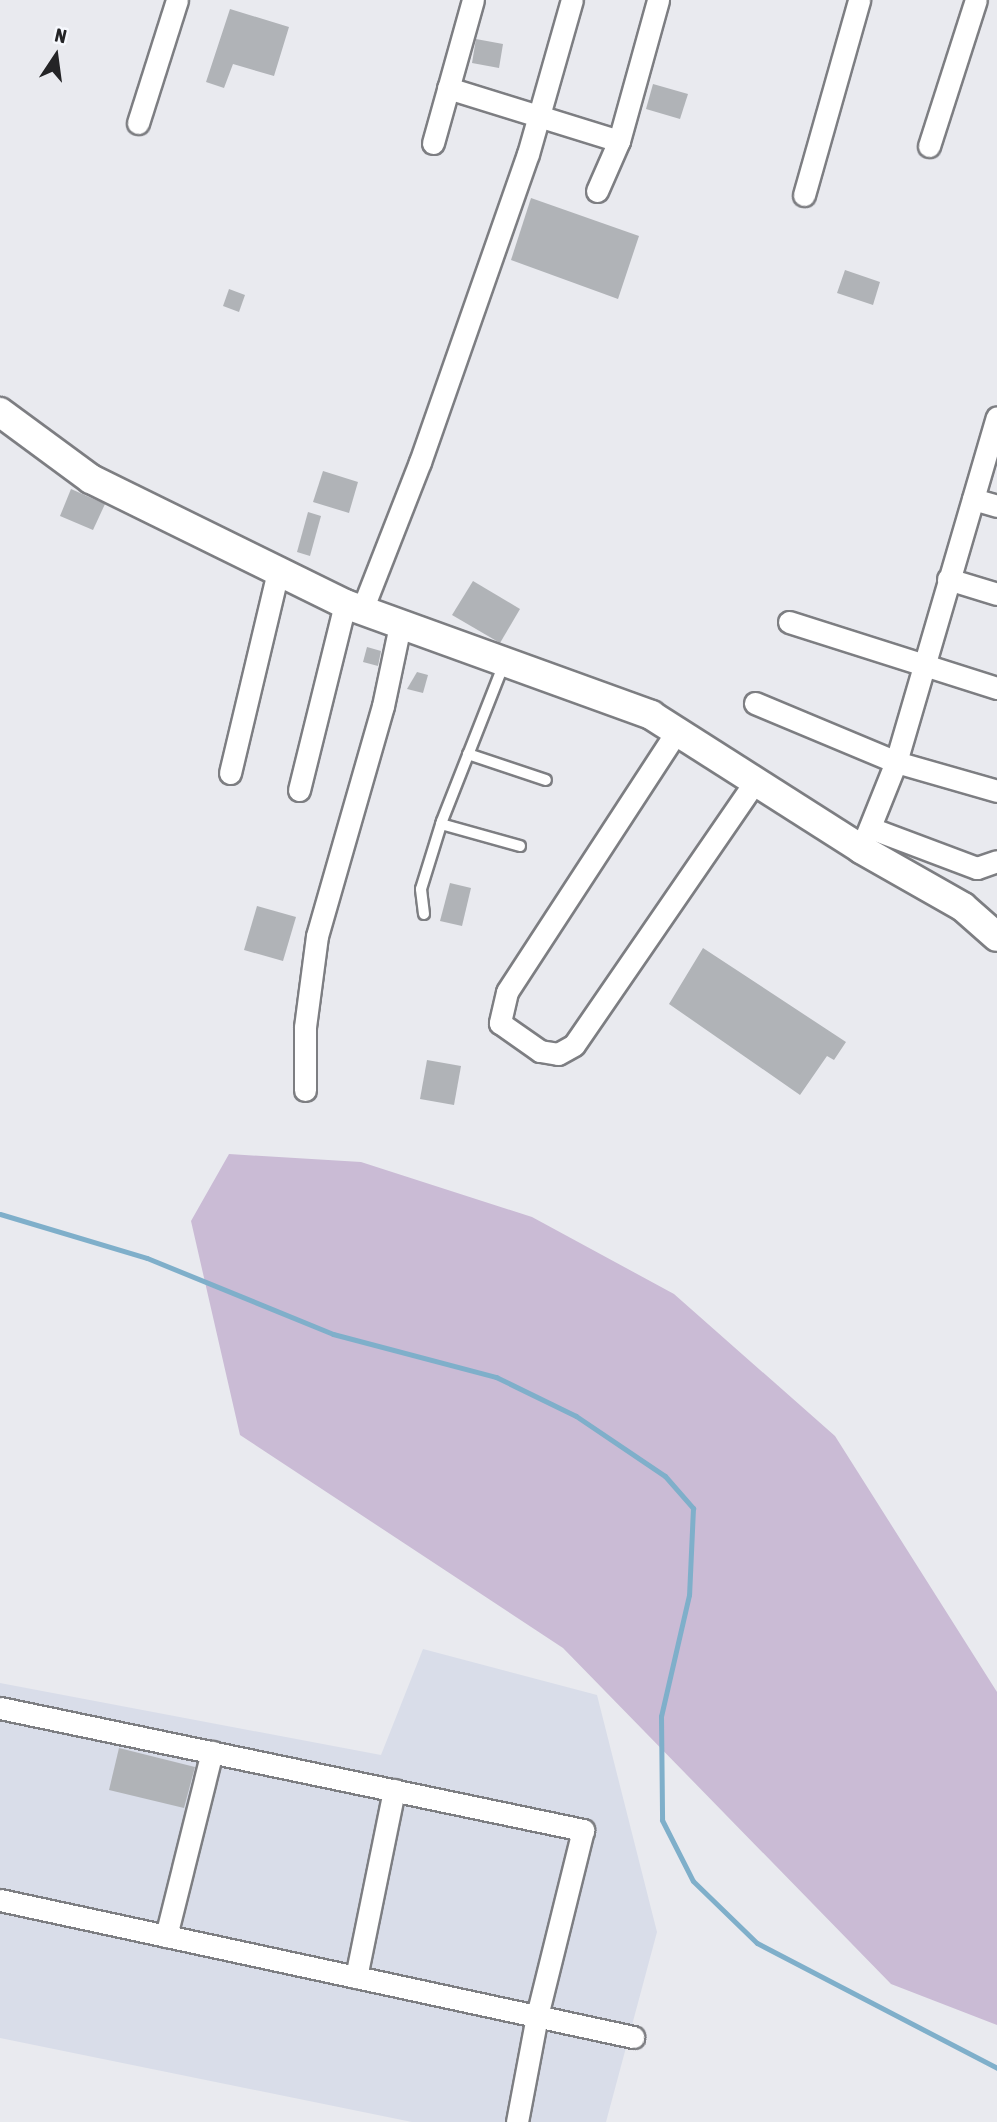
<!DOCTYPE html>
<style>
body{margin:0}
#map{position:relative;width:997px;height:2122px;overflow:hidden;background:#e9eaef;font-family:"Asap Condensed",sans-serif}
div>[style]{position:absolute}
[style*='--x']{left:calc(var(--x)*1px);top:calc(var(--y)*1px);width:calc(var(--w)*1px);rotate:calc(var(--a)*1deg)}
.built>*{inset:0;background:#d9dde9}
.green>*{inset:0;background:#cabbd5}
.stream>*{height:5px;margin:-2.5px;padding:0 2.5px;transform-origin:2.5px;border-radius:2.5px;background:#7fafca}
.building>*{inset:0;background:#b0b3b7}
.roads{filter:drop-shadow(2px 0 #7d7e82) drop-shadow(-2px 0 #7d7e82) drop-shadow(0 2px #7d7e82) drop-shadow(0 -2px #7d7e82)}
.lane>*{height:10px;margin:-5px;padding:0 5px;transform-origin:5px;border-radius:5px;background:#fff}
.street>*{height:21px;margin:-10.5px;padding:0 10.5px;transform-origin:10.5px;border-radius:10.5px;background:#fff}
.secondary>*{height:28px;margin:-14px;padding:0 14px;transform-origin:14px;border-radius:14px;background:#fff}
span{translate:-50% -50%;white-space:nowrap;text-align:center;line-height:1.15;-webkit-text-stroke:5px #f6f8fd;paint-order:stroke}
.north{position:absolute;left:21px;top:21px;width:70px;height:70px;-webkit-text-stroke:5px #f6f8fd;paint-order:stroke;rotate:13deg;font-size:19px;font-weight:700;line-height:28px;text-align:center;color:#242426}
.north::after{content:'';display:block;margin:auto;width:24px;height:32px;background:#242426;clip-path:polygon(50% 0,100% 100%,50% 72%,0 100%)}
</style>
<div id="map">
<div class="built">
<i style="clip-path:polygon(423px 1649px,597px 1695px,657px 1932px,606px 2122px,412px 2122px,0 2038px,0 1683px,381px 1755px)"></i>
</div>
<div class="green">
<i style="clip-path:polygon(229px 1154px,361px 1162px,532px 1217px,674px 1294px,835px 1436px,997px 1692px,997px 2025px,891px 1984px,563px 1648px,240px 1435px,191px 1221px)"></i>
</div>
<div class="stream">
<i style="--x:0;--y:1214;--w:153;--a:16.7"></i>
<i style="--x:147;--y:1258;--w:201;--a:22.2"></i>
<i style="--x:333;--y:1334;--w:169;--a:14.8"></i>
<i style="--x:496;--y:1377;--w:89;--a:26"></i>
<i style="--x:576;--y:1416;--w:107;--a:34"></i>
<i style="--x:665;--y:1476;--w:43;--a:48.8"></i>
<i style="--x:693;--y:1508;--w:87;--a:92.6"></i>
<i style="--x:689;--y:1595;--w:124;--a:103"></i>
<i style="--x:661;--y:1716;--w:104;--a:89.4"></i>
<i style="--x:662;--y:1820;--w:68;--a:63.1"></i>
<i style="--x:693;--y:1881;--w:89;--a:44.1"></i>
<i style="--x:757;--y:1943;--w:271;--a:27.5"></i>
</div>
<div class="building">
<i style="clip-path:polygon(230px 9px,289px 27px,274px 76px,233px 64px,224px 88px,206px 82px)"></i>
<i style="clip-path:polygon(476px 39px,503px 44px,499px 68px,472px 63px)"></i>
<i style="clip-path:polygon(653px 84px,688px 94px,680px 119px,646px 109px)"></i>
<i style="clip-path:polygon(531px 198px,639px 236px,618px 299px,511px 260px)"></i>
<i style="clip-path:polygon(845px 270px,880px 282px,873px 305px,837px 293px)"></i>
<i style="clip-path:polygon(229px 289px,245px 295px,239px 312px,223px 306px)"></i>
<i style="clip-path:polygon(323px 471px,358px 482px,349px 513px,313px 502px)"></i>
<i style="clip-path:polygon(71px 489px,105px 504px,93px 530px,60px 516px)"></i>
<i style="clip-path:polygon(308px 512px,321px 516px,310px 556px,297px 552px)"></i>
<i style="clip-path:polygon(473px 581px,520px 609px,500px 643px,452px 615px)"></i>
<i style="clip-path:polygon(367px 647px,381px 651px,378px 666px,363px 662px)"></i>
<i style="clip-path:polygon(417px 672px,428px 675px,423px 693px,407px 689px)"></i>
<i style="clip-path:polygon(450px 883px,471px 888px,462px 926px,440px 921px)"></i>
<i style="clip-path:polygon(257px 906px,296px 917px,283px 961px,244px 950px)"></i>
<i style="clip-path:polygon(703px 948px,846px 1042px,834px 1060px,827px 1056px,800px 1095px,669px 1004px)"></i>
<i style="clip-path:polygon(427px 1060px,461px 1066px,454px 1105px,420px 1099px)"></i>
<i style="clip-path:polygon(119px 1748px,195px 1767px,184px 1808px,109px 1790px)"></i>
</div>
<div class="roads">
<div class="lane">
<i style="--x:468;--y:754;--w:82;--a:18.4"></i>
<i style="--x:441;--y:824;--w:82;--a:15.6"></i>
<i style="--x:424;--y:914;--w:25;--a:-97"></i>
<i style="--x:421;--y:889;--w:71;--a:-72.8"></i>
<i style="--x:442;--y:821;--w:169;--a:-68.5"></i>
</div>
<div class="street">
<i style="--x:448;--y:88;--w:179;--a:17.2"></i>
<i style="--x:138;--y:123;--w:129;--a:-72.4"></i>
<i style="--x:433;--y:143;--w:148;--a:-74.4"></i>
<i style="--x:929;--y:146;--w:153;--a:-72.2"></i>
<i style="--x:597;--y:191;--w:55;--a:-66.3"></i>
<i style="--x:619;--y:141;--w:146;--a:-74.5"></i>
<i style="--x:804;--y:195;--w:203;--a:-74.2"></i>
<i style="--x:973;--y:499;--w:25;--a:16"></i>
<i style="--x:948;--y:579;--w:51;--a:17"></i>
<i style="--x:362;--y:610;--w:159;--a:-68.6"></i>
<i style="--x:420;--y:462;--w:326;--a:-70.7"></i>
<i style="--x:528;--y:154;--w:160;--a:-74.1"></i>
<i style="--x:789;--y:622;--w:218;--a:17.6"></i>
<i style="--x:755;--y:703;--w:153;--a:22.7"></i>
<i style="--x:896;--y:762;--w:105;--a:16"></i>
<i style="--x:677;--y:731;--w:311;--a:123.1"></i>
<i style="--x:507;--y:992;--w:32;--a:103"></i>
<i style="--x:500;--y:1023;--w:49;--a:35"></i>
<i style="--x:540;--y:1051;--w:18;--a:9"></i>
<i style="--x:558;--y:1054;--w:18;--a:-29"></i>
<i style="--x:574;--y:1045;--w:319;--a:-55.5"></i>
<i style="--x:230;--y:773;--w:208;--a:-76.6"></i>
<i style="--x:299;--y:790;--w:192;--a:-76.1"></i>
<i style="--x:873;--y:829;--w:111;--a:20.6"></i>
<i style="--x:977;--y:868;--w:21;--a:-19"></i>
<i style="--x:861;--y:849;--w:94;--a:-68.1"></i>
<i style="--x:896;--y:762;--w:359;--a:-73.7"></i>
<i style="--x:305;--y:1090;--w:63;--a:-90"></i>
<i style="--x:305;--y:1027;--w:92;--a:-82.5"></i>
<i style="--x:317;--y:936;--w:239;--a:-74"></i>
<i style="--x:383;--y:706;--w:83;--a:-78.1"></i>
<i style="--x:0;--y:1708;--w:596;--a:11.82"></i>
<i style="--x:583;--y:1830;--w:192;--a:103.9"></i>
<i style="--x:537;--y:2016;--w:108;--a:100.7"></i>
<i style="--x:0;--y:1900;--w:648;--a:12.21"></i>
<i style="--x:166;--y:1936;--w:190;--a:-76"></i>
<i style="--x:356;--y:1977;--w:191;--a:-78.5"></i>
</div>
<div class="secondary">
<i style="--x:0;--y:412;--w:113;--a:36.4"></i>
<i style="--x:91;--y:479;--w:283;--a:26.2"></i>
<i style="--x:345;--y:604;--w:326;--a:19.9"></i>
<i style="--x:651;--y:715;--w:249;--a:32.5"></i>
<i style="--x:861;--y:849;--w:117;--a:29.6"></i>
<i style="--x:963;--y:907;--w:45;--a:41.4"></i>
</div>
</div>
<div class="north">N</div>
</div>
